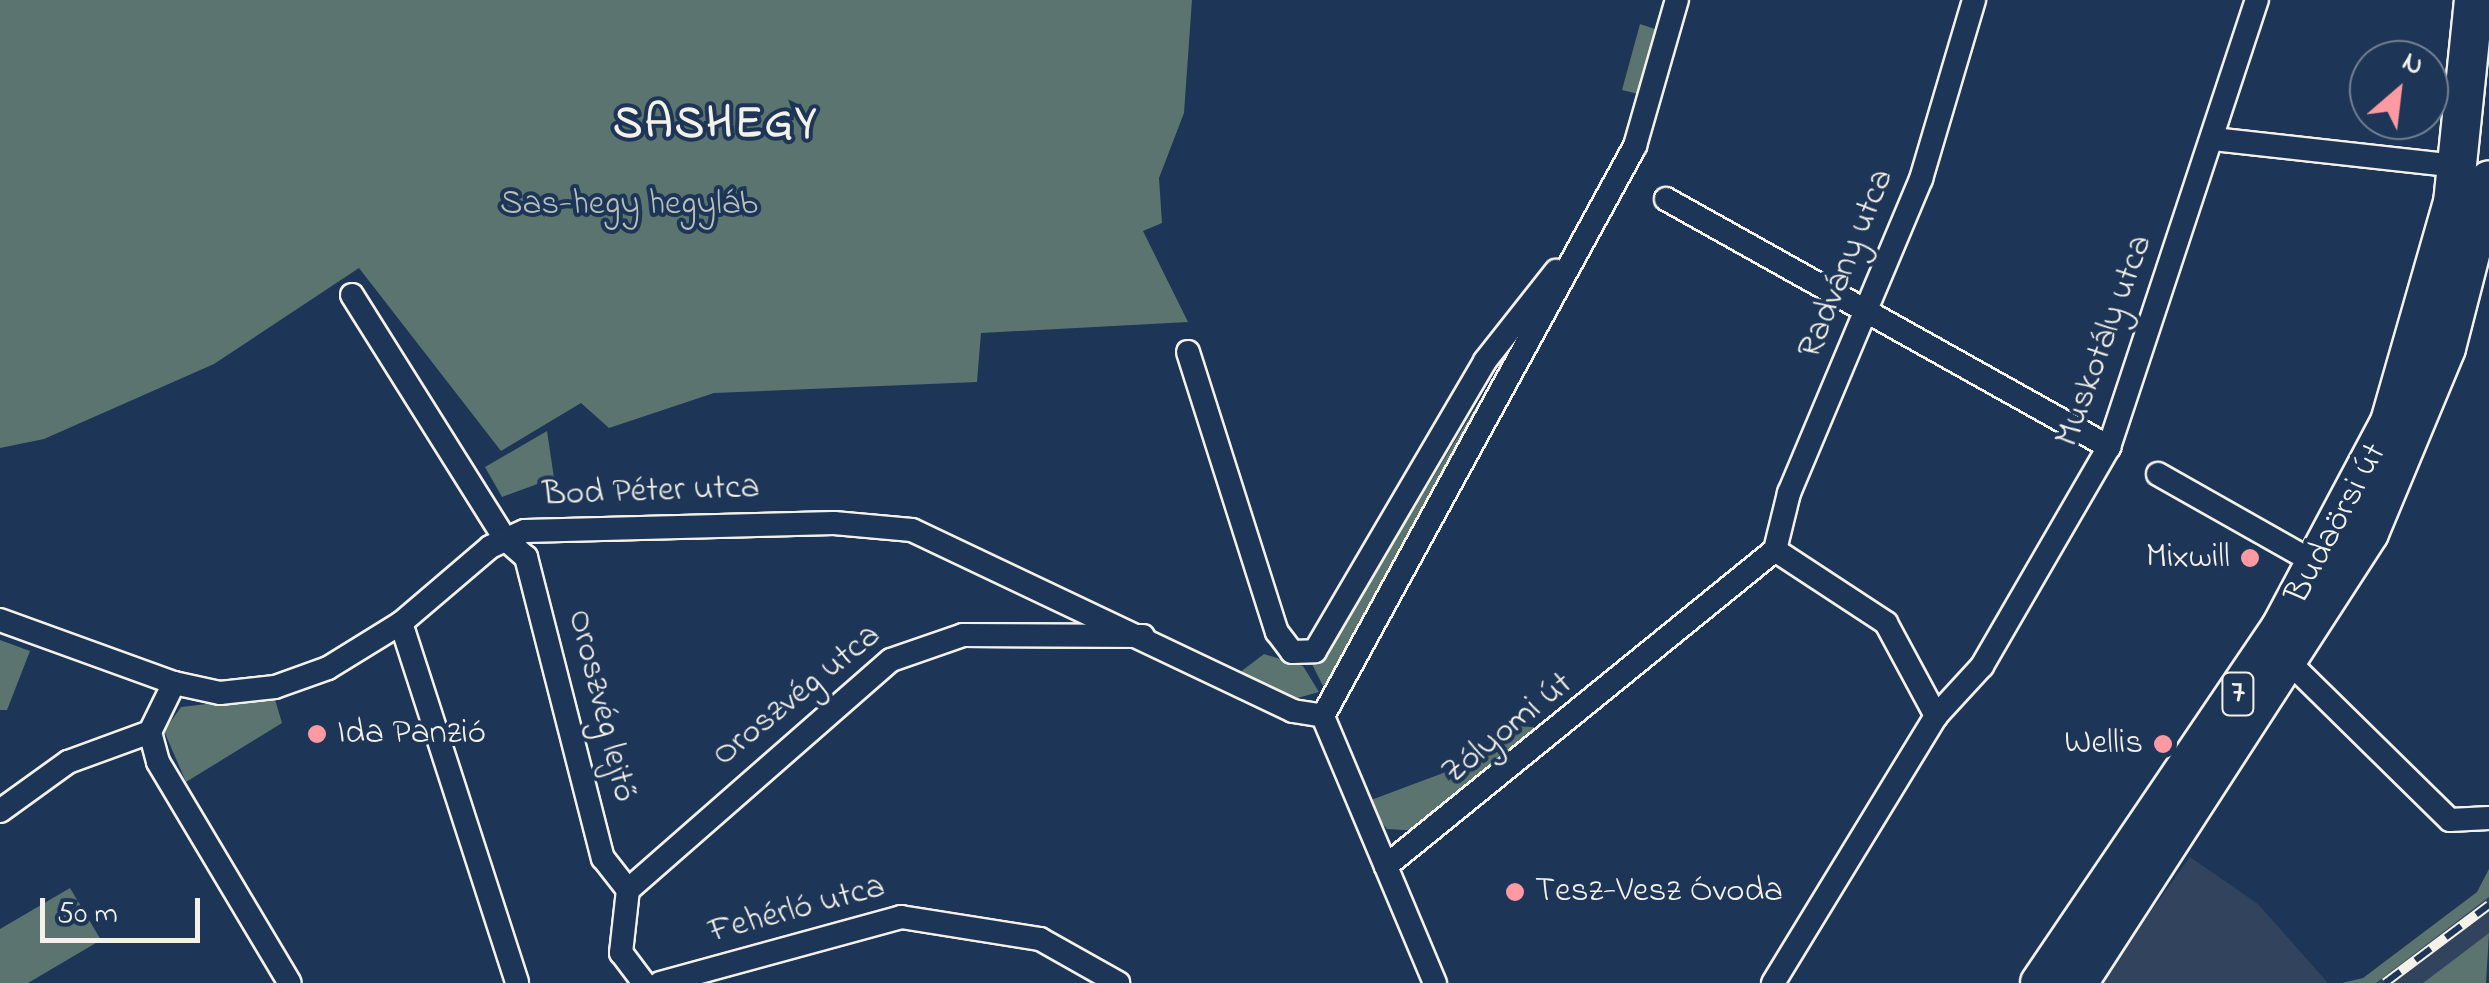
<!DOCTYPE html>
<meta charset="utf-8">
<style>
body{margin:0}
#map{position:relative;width:2489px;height:983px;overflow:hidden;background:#1d3557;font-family:"Indie Flower",sans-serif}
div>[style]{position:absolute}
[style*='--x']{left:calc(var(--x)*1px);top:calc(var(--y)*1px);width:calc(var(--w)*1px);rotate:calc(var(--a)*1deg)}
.built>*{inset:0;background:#31435d}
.green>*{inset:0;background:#5b7470}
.roads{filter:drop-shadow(2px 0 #f4f1e8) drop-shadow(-2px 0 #f4f1e8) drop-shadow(0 2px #f4f1e8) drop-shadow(0 -2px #f4f1e8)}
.minor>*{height:22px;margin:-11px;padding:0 11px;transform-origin:11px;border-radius:11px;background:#1d3557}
.primary>*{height:38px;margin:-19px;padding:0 19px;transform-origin:19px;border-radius:19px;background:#1d3557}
.rail>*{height:10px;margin-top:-5px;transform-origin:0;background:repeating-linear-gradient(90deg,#1d3557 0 19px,#f4f1e8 0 38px);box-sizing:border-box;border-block:2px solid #f4f1e8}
.dots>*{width:28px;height:28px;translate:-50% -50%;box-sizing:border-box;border:5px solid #1d3557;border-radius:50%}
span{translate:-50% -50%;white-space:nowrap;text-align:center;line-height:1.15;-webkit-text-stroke:8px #1d3557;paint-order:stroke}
.shield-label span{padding:2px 8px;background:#1d3557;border:2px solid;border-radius:8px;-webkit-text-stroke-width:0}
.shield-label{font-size:32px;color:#f4f1e8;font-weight:700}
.park-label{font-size:35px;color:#b7bfb8}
.street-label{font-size:35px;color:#f4f1e8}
.poi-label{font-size:35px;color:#f4f1e8}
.right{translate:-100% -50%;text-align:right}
.left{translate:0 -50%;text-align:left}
.district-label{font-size:45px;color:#f4f1e8;font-weight:700;letter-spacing:2.5px}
.north{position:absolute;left:2349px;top:40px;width:100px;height:100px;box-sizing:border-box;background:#1d3557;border:2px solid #738091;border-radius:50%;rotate:28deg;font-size:28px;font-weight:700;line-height:40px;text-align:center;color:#f4f1e8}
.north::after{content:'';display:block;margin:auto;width:35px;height:45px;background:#ff9aa2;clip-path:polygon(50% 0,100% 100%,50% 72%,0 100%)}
.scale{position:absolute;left:40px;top:898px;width:160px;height:45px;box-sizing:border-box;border:5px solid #f4f1e8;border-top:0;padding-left:12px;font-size:30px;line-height:35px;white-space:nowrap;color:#f4f1e8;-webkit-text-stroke:8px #1d3557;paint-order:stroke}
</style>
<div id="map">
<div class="built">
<i style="clip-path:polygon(2190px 857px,2258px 904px,2328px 983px,2099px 983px)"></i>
<i style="clip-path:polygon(2489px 897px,2489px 933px,2423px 983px,2376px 983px)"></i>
</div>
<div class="green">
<i style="clip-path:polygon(0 0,1192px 0,1184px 113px,1159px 178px,1162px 223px,1143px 231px,1188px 322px,981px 333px,977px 382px,714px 393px,609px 428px,581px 403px,501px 451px,359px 268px,214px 364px,44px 439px,0 448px)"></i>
<i style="clip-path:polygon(1640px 24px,1655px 29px,1638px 94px,1622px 90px)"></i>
<i style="clip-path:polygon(1541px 299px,1332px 677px,1323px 686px,1311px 662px,1332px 645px)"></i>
<i style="clip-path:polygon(547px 431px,554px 478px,502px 497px,485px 467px)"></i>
<i style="clip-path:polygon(0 640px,30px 651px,7px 710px,0 710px)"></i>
<i style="clip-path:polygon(1264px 654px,1303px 666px,1319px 692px,1294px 699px,1239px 673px)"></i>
<i style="clip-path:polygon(274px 696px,282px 723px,186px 782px,164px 731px,181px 707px)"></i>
<i style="clip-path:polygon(1519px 726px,1545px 728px,1421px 831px,1387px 829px,1374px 813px,1371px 800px,1478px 760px)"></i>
<i style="clip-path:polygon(2489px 869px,2489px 897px,2376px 983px,2342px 983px,2363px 978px,2477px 892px)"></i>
<i style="clip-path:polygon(70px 888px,101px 940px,28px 983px,0 983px,0 929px)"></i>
<i style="clip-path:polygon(2489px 933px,2486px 983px,2423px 983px)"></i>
</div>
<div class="roads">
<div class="minor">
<i style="--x:2213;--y:139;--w:247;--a:6.3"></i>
<i style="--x:1666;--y:199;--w:508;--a:29.24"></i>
<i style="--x:352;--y:295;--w:288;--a:57.9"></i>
<i style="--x:505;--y:539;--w:28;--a:41"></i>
<i style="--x:526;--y:557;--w:311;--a:75.7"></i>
<i style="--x:603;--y:858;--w:41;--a:52"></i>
<i style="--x:1188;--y:352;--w:294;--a:72.4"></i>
<i style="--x:1277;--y:632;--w:25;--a:53"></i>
<i style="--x:1292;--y:652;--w:23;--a:-2"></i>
<i style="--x:1315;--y:651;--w:336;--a:-59.6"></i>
<i style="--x:1485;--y:361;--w:115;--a:-51.7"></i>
<i style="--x:2158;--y:474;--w:185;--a:29.5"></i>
<i style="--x:1775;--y:550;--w:59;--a:-76.2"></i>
<i style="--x:1789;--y:493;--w:341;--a:-67.2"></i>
<i style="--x:1921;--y:179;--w:187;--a:-73.5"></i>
<i style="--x:0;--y:620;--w:185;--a:19.9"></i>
<i style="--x:174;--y:683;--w:47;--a:12.3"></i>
<i style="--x:220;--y:693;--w:55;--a:-6.2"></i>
<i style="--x:275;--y:687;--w:56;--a:-19.7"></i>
<i style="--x:328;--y:668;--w:86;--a:-31.7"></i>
<i style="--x:401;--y:623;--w:117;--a:-40.5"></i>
<i style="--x:490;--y:547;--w:38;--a:-25"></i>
<i style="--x:525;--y:531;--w:309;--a:-1.5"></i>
<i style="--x:834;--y:523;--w:78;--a:5.1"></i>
<i style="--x:912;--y:530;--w:422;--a:25.4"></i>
<i style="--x:1293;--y:711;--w:30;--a:9"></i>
<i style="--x:401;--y:623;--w:378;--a:72.1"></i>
<i style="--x:2292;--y:665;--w:221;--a:44.5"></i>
<i style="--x:2450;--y:820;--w:39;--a:-3"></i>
<i style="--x:174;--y:683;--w:55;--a:116.1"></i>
<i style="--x:150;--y:732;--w:31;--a:75"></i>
<i style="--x:158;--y:762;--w:257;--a:59.2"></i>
<i style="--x:1936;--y:716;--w:68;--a:-47.4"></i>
<i style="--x:1982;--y:666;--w:253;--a:-59.9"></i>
<i style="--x:2109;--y:447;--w:471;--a:-71.7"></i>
<i style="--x:0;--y:811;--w:84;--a:-35.8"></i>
<i style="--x:68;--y:762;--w:87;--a:-20.1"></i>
<i style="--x:1386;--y:866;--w:501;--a:-39.09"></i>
<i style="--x:1775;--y:550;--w:133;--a:33.3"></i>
<i style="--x:1886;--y:623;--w:106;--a:61.7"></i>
<i style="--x:1936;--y:716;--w:313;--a:121.4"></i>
<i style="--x:644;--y:983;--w:38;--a:-127"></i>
<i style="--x:621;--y:953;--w:63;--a:-83.7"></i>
<i style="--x:628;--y:890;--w:349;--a:-41.2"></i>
<i style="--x:891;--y:660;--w:76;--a:-19.1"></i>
<i style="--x:963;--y:635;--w:180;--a:0.3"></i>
<i style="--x:660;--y:983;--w:250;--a:-15.3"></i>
<i style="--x:901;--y:917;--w:141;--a:9"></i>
<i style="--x:1040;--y:939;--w:90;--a:29.4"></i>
<i style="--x:1435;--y:983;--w:290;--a:-112.8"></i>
<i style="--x:1323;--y:716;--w:650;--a:-61.31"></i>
<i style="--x:1635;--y:146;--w:152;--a:-74"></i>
</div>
<div class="primary">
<i style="--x:2040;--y:983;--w:428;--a:-55.9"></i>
<i style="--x:2280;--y:629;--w:234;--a:-62"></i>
<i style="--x:2390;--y:422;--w:228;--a:-74"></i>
<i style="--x:2453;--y:203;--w:204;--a:-84.1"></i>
<i style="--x:2078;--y:983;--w:536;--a:-57.11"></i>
<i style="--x:2369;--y:533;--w:200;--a:-67.4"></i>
<i style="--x:2446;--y:348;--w:173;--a:-75.6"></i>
</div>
</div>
<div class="rail">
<i style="--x:2385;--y:983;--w:130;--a:-36.9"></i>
</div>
<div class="dots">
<i style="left:2250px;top:558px;background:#ff9aa2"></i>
<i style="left:317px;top:734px;background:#ff9aa2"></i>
<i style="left:2163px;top:744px;background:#ff9aa2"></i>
<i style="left:1515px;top:892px;background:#ff9aa2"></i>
</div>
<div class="shield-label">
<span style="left:2238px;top:694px">7</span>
</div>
<div class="park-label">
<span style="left:629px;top:205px">Sas-hegy hegyláb</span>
</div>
<div class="street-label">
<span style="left:1847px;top:264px;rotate:-68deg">Radvány utca</span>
<span style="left:2105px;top:341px;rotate:-70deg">Muskotály utca</span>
<span style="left:651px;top:492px;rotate:-2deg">Bod Péter utca</span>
<span style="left:2337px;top:524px;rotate:-62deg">Budaörsi út</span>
<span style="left:797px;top:696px;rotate:-39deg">Oroszvég utca</span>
<span style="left:601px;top:706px;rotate:76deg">Oroszvég lejtő</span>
<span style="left:1508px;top:729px;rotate:-39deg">Zólyomi út</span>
<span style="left:797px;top:910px;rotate:-15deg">Fehérló utca</span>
</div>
<div class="poi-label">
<span class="right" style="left:2230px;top:558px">Mixwill</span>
<span class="left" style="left:337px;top:734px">Ida Panzió</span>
<span class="right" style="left:2143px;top:744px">Wellis</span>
<span class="left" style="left:1535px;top:892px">Tesz-Vesz Óvoda</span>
</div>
<div class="district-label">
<span style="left:716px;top:126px">SASHEGY</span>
</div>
<div class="north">N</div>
<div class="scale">50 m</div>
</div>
